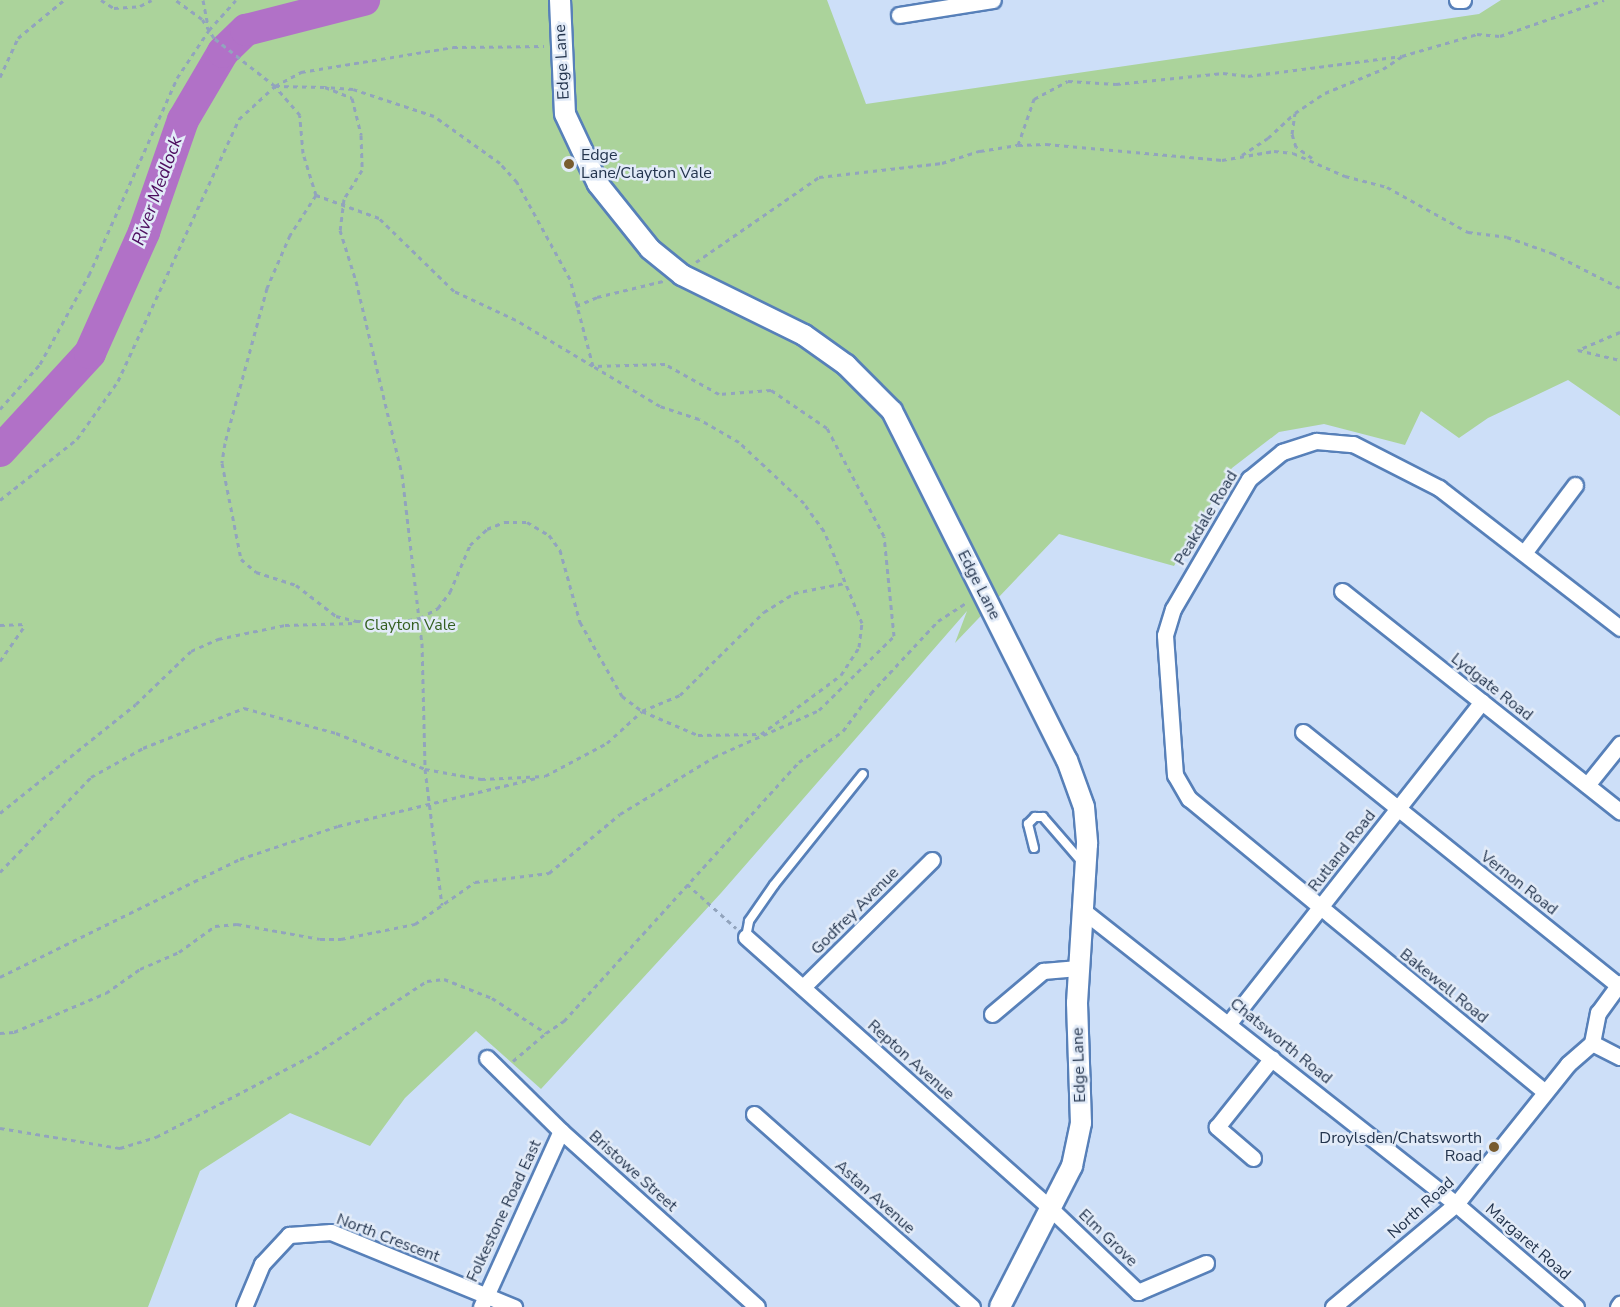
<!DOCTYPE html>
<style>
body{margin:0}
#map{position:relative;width:1620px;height:1307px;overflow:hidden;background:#cddff8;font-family:"Nunito Sans",sans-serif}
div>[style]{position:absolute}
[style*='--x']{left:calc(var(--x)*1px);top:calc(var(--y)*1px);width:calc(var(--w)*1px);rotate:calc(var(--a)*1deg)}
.green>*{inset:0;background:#abd39b}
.river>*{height:32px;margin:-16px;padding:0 16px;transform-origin:16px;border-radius:16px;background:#b171c7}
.path>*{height:3px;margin-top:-1.5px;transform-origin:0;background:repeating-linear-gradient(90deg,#92a4bd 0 4.5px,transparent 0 9px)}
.roads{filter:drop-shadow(2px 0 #5780b9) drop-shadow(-2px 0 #5780b9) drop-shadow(0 2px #5780b9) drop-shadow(0 -2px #5780b9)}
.service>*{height:8px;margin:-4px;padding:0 4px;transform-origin:4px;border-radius:4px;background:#fff}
.minor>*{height:15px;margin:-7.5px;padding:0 7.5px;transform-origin:7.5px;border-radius:7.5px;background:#fff}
.tertiary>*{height:20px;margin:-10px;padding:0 10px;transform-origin:10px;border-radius:10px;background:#fff}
.dots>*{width:16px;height:16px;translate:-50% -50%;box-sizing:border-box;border:3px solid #e2ebf8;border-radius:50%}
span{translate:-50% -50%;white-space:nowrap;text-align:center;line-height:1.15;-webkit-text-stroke:5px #e2ebf8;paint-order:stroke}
.street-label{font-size:16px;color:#23344d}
.poi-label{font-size:16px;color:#23344d}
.left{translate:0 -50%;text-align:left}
.right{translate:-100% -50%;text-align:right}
.park-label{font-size:16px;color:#335e20}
.water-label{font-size:18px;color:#4d0d5f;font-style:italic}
</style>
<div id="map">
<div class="green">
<i style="clip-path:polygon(0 0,827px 0,866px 104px,1479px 14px,1501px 0,1620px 0,1620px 416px,1568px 380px,1488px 418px,1459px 438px,1421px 411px,1405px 445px,1324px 424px,1279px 432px,1232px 468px,1174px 566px,1059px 534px,955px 643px,967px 611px,721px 893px,541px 1089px,476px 1031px,405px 1098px,370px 1146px,290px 1113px,200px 1171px,148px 1307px,0 1307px)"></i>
</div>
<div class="river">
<i style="--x:0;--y:451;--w:133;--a:-47.4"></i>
<i style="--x:90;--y:353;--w:133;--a:-65.9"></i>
<i style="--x:144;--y:232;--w:119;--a:-70.8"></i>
<i style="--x:183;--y:120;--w:79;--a:-59.5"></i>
<i style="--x:223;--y:52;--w:32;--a:-44"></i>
<i style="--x:246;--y:30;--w:122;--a:-14.3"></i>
</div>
<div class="path">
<i style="--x:101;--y:0;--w:15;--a:32"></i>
<i style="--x:114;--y:8;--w:26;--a:-4"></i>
<i style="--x:140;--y:6;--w:13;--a:-27"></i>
<i style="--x:203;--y:0;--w:26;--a:79"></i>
<i style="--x:0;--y:77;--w:43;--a:-65.2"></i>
<i style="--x:18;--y:38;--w:60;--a:-39.6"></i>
<i style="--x:275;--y:86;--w:50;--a:1.1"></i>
<i style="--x:325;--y:87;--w:29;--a:22"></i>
<i style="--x:352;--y:98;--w:38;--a:76"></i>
<i style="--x:361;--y:135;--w:35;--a:88"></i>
<i style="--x:362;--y:170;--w:34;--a:122"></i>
<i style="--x:344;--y:199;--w:31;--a:97"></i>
<i style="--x:340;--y:230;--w:53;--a:72.6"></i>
<i style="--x:356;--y:281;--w:198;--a:76.6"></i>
<i style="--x:402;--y:474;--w:170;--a:83.3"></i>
<i style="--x:422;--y:643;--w:126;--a:88.6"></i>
<i style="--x:425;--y:769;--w:137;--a:82.9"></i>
<i style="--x:1018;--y:145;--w:49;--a:-70.8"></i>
<i style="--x:1034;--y:99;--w:38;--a:-28"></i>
<i style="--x:1068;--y:81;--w:48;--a:3.6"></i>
<i style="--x:1116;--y:84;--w:108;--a:-5.9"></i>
<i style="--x:1223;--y:73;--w:25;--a:7"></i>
<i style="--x:1248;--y:76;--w:155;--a:-7.4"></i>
<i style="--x:1402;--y:56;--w:78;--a:-16.3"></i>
<i style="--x:1477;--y:34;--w:23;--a:5"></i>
<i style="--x:1500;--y:36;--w:110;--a:-19.1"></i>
<i style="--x:1242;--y:155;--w:31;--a:-33"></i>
<i style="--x:1268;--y:138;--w:34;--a:-43"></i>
<i style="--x:1312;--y:158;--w:19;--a:-145"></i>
<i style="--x:1296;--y:147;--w:14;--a:-107"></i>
<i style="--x:1292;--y:134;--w:21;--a:-82"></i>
<i style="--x:1295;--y:113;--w:36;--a:-34"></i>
<i style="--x:1325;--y:93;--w:63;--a:-22.5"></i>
<i style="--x:1383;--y:69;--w:23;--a:-34"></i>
<i style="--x:316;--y:195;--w:48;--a:123"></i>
<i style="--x:290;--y:235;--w:58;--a:113.5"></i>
<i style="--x:267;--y:288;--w:161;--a:105.2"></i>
<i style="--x:225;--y:443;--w:20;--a:99"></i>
<i style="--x:222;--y:463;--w:98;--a:78.8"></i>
<i style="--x:241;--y:559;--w:20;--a:41"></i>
<i style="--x:256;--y:572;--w:42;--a:18"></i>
<i style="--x:296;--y:585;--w:51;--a:37.8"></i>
<i style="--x:336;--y:616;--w:21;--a:14"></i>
<i style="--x:356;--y:621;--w:43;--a:1.3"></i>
<i style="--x:399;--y:622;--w:21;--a:-11"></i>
<i style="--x:420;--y:618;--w:21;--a:-29"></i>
<i style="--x:438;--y:608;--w:20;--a:-53"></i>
<i style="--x:450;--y:592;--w:51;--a:-66.9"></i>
<i style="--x:470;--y:545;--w:23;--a:-43"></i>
<i style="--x:487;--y:529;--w:18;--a:-22"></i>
<i style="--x:504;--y:522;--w:23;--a:0"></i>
<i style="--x:527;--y:522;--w:26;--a:31"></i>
<i style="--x:549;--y:535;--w:19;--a:54"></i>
<i style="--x:560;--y:550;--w:75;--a:74.5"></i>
<i style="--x:580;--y:622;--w:85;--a:60.4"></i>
<i style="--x:622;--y:696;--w:25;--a:37"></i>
<i style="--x:642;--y:711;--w:61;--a:23.2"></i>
<i style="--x:698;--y:735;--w:63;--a:-0.9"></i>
<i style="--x:761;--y:734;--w:99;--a:-36.4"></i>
<i style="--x:841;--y:675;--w:33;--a:-57"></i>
<i style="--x:859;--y:647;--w:24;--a:-83"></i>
<i style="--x:862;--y:623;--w:100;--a:-112.4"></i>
<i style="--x:824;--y:531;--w:34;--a:-126"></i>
<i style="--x:804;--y:503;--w:89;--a:-136.8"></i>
<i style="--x:739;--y:442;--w:46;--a:-150.1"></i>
<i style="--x:699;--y:419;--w:41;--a:-161.6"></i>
<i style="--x:660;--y:406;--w:78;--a:-149.2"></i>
<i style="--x:593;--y:366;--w:90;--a:-104.8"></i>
<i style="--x:570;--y:279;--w:111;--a:-118.7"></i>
<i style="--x:517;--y:182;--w:25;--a:-132"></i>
<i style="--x:500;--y:163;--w:81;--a:-144.5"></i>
<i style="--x:434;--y:116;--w:85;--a:-161.6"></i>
<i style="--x:353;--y:89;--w:28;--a:-176"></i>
<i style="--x:696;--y:262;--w:150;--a:-34.6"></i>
<i style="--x:819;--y:177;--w:124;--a:-6.5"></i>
<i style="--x:942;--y:163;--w:40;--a:-18"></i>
<i style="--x:980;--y:151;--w:38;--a:-9"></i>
<i style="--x:1018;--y:145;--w:28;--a:-2"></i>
<i style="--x:1046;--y:144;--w:177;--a:5.2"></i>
<i style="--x:1222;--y:160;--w:53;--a:-9.8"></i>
<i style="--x:1274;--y:151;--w:19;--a:6"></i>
<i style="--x:1293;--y:153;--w:57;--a:23.9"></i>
<i style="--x:1345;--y:176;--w:43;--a:14.7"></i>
<i style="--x:1387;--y:187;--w:93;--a:29.1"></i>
<i style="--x:1468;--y:232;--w:39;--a:7"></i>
<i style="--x:1507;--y:237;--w:48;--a:19.6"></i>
<i style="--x:1552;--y:253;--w:76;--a:27.2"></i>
<i style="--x:576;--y:306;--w:23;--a:-23"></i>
<i style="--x:597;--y:297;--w:68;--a:-13.6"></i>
<i style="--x:1620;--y:332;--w:46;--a:156.8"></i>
<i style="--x:1578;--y:350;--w:43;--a:13.4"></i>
<i style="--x:0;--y:409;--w:60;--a:-48.4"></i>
<i style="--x:40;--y:364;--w:102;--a:-61.2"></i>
<i style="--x:89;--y:275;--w:216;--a:-65.9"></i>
<i style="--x:177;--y:78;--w:58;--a:-56.3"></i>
<i style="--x:209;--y:30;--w:40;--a:-48"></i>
<i style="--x:0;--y:500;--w:98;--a:-38.4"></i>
<i style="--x:77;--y:439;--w:71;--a:-54.7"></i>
<i style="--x:118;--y:381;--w:289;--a:-65.2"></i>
<i style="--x:239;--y:119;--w:49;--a:-42.5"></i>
<i style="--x:275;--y:86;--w:30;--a:-28"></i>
<i style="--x:301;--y:72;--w:154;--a:-9.3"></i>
<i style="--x:453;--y:47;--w:91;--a:-0.6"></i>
<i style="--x:0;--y:625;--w:26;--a:-2"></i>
<i style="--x:0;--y:661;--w:45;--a:-54.9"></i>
<i style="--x:0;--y:813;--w:174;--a:-38.7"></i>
<i style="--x:136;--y:704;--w:76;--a:-43.9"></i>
<i style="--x:191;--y:651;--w:30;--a:-24"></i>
<i style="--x:218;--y:639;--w:68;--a:-11.8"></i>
<i style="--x:285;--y:625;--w:70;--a:-1.6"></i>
<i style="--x:0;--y:872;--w:132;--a:-46.2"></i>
<i style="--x:91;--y:777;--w:60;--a:-29.1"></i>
<i style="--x:143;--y:748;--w:109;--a:-21.6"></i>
<i style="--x:244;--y:708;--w:95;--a:15.2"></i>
<i style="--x:336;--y:733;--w:96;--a:22"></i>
<i style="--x:425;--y:769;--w:57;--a:10.1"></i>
<i style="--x:481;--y:779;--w:64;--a:-2.7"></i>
<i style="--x:545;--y:776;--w:70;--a:-28"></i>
<i style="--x:607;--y:743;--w:47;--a:-42.4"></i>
<i style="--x:642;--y:711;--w:41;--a:-22.8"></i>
<i style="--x:680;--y:695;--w:118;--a:-44.7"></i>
<i style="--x:764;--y:612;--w:36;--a:-32"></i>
<i style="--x:794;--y:593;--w:52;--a:-11.1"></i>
<i style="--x:687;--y:884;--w:66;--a:41.9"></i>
<i style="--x:0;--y:977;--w:267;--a:-26.2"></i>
<i style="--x:240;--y:859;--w:103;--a:-18.6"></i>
<i style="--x:338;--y:826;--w:205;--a:-13.6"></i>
<i style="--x:0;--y:1033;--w:14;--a:-4"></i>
<i style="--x:14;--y:1032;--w:100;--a:-23"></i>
<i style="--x:106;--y:993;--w:42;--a:-35.2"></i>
<i style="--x:140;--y:969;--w:43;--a:-23.6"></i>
<i style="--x:179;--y:952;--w:44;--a:-35.8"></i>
<i style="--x:215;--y:926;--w:22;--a:-5"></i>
<i style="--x:237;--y:924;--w:84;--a:10.2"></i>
<i style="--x:320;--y:939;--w:21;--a:0"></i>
<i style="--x:341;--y:939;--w:76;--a:-11.5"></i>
<i style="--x:415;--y:924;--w:73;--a:-35"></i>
<i style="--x:475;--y:882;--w:75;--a:-6.9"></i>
<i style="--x:549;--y:873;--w:92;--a:-39.7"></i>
<i style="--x:620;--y:814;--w:110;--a:-31.2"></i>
<i style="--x:714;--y:757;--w:115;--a:-24.1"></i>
<i style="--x:819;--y:710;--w:105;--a:-44.6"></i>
<i style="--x:894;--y:636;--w:100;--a:-95.7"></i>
<i style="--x:884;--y:536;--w:122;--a:-117.8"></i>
<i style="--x:827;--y:428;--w:68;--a:-145.8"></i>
<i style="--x:771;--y:390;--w:52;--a:175.6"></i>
<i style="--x:719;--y:394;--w:62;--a:-150.9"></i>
<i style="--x:665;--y:364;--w:72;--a:178.4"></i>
<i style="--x:593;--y:366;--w:90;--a:-149.1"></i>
<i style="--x:516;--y:320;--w:68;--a:-154.9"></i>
<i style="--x:454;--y:291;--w:105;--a:-135.8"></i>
<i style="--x:379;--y:218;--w:67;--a:-159.9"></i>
<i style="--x:316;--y:195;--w:44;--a:-107.2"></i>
<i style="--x:303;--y:153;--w:38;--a:-95"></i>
<i style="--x:300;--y:115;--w:38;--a:-131"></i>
<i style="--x:275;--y:86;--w:78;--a:-141.8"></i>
<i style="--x:214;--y:38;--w:22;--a:-122"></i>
<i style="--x:202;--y:19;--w:32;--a:-144"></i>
<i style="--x:513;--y:1061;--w:43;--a:-40.3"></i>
<i style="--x:0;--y:1128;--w:122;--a:9.5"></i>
<i style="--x:120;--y:1148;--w:38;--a:-17"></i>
<i style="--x:156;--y:1137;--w:179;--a:-27.6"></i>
<i style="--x:315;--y:1054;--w:134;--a:-33.1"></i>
<i style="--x:427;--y:981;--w:17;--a:-7"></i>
<i style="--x:444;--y:979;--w:52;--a:21.6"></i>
<i style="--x:492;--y:998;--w:64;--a:32.9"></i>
<i style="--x:546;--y:1033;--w:22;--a:-34"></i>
<i style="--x:564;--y:1021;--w:350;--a:-47.8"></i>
<i style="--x:799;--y:762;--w:54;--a:-35.2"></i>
<i style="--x:843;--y:731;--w:47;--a:-53.6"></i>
<i style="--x:871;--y:693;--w:98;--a:-47.1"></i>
<i style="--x:938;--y:621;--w:35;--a:-33"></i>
</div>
<div class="roads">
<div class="service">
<i style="--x:1034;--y:848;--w:25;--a:-104"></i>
<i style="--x:1028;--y:824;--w:10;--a:-45"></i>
<i style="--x:1035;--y:817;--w:8;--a:0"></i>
<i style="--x:1043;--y:817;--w:60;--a:49.1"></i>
<i style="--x:746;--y:937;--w:16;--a:-79"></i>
<i style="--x:749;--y:921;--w:44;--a:-55.2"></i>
<i style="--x:774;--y:885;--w:142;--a:-51.3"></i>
</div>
<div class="minor">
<i style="--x:1457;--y:0;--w:6;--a:0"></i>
<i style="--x:899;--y:15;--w:95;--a:-9.1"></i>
<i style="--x:1524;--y:553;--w:85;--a:-53.1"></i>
<i style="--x:1342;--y:591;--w:355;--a:38.4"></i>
<i style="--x:1303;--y:732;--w:404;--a:38.8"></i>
<i style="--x:1587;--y:785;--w:53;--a:-51.2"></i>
<i style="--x:1081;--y:909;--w:477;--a:38.2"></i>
<i style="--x:1456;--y:1204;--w:158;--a:40.6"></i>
<i style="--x:746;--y:937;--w:410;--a:41.7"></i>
<i style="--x:1052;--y:1210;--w:119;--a:43.6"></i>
<i style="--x:1138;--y:1292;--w:74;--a:-23.1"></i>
<i style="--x:803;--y:987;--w:181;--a:-44.6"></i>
<i style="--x:992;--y:1014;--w:67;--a:-40.1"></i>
<i style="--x:1043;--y:971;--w:35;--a:-5"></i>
<i style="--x:1229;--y:1023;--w:409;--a:-51.8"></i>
<i style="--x:1592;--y:1043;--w:31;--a:-79"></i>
<i style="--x:1598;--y:1013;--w:37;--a:-54"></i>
<i style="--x:1592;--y:1043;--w:31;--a:27"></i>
<i style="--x:487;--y:1058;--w:104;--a:44.6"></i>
<i style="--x:561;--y:1131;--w:263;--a:41.9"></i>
<i style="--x:1545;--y:1092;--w:461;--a:-140.5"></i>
<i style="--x:1189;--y:799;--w:28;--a:-120"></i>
<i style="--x:1175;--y:775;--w:140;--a:-94.1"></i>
<i style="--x:1165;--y:635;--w:27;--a:-73"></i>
<i style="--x:1173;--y:609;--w:151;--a:-59.7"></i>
<i style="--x:1249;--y:479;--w:43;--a:-39.3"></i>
<i style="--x:1282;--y:452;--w:36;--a:-18"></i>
<i style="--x:1316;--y:441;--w:37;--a:5"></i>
<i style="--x:1353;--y:444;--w:97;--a:27.1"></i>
<i style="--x:1439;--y:488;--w:229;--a:37.7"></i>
<i style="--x:754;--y:1114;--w:291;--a:41.5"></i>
<i style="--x:1253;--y:1158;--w:48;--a:-139.3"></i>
<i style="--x:1217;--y:1127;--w:88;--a:-51.4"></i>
<i style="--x:244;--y:1307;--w:47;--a:-67.3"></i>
<i style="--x:262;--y:1264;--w:40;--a:-47"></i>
<i style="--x:289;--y:1235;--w:42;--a:-4.1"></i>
<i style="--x:331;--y:1232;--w:198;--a:22.3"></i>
<i style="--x:481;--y:1307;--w:193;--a:-65.6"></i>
<i style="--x:1333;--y:1307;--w:160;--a:-39.9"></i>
<i style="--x:1456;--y:1204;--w:179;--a:-51.3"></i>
<i style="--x:1568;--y:1064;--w:32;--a:-41"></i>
<i style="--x:1618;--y:1307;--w:4;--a:-56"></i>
</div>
<div class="tertiary">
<i style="--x:560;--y:0;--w:114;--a:87.5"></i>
<i style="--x:565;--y:114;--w:77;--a:64.8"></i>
<i style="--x:598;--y:184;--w:83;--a:51.3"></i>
<i style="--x:650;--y:249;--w:41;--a:39.1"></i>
<i style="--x:682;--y:275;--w:136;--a:26.2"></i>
<i style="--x:804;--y:335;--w:52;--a:35.5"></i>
<i style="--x:846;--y:365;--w:65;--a:45"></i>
<i style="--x:892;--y:411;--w:390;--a:63.4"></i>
<i style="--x:1067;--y:760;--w:50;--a:70.1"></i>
<i style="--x:1084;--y:807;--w:37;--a:85"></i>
<i style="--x:1087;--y:844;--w:159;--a:93.6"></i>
<i style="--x:1077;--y:1003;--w:120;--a:88.1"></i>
<i style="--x:1081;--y:1123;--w:44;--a:101.8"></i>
<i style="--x:1072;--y:1166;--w:158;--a:117.1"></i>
</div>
</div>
<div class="dots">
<i style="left:569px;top:164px;background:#795c2f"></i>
<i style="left:1494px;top:1147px;background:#795c2f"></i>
</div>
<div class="street-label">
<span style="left:562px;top:62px;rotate:-93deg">Edge Lane</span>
<span style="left:1206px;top:518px;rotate:-59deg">Peakdale Road</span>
<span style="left:979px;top:585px;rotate:63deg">Edge Lane</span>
<span style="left:1492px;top:687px;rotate:38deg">Lydgate Road</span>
<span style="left:1342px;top:851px;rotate:-52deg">Rutland Road</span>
<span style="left:1519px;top:883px;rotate:38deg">Vernon Road</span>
<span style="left:855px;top:911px;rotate:-45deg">Godfrey Avenue</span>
<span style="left:1444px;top:986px;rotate:39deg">Bakewell Road</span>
<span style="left:1281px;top:1041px;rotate:39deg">Chatsworth Road</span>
<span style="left:911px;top:1060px;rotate:42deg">Repton Avenue</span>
<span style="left:1079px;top:1065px;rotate:-92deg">Edge Lane</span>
<span style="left:633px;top:1171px;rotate:42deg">Bristowe Street</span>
<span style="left:875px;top:1197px;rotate:42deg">Astan Avenue</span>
<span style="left:1421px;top:1208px;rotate:-42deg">North Road</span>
<span style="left:504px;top:1211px;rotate:-65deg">Folkestone Road East</span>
<span style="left:388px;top:1238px;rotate:21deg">North Crescent</span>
<span style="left:1108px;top:1238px;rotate:44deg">Elm Grove</span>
<span style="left:1528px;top:1242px;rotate:41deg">Margaret Road</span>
</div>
<div class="poi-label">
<span class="left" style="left:581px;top:164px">Edge<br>Lane/Clayton Vale</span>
<span class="right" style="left:1482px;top:1147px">Droylsden/Chatsworth<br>Road</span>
</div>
<div class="park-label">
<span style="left:410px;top:625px">Clayton Vale</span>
</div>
<div class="water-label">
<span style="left:157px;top:191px;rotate:-70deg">River Medlock</span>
</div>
</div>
